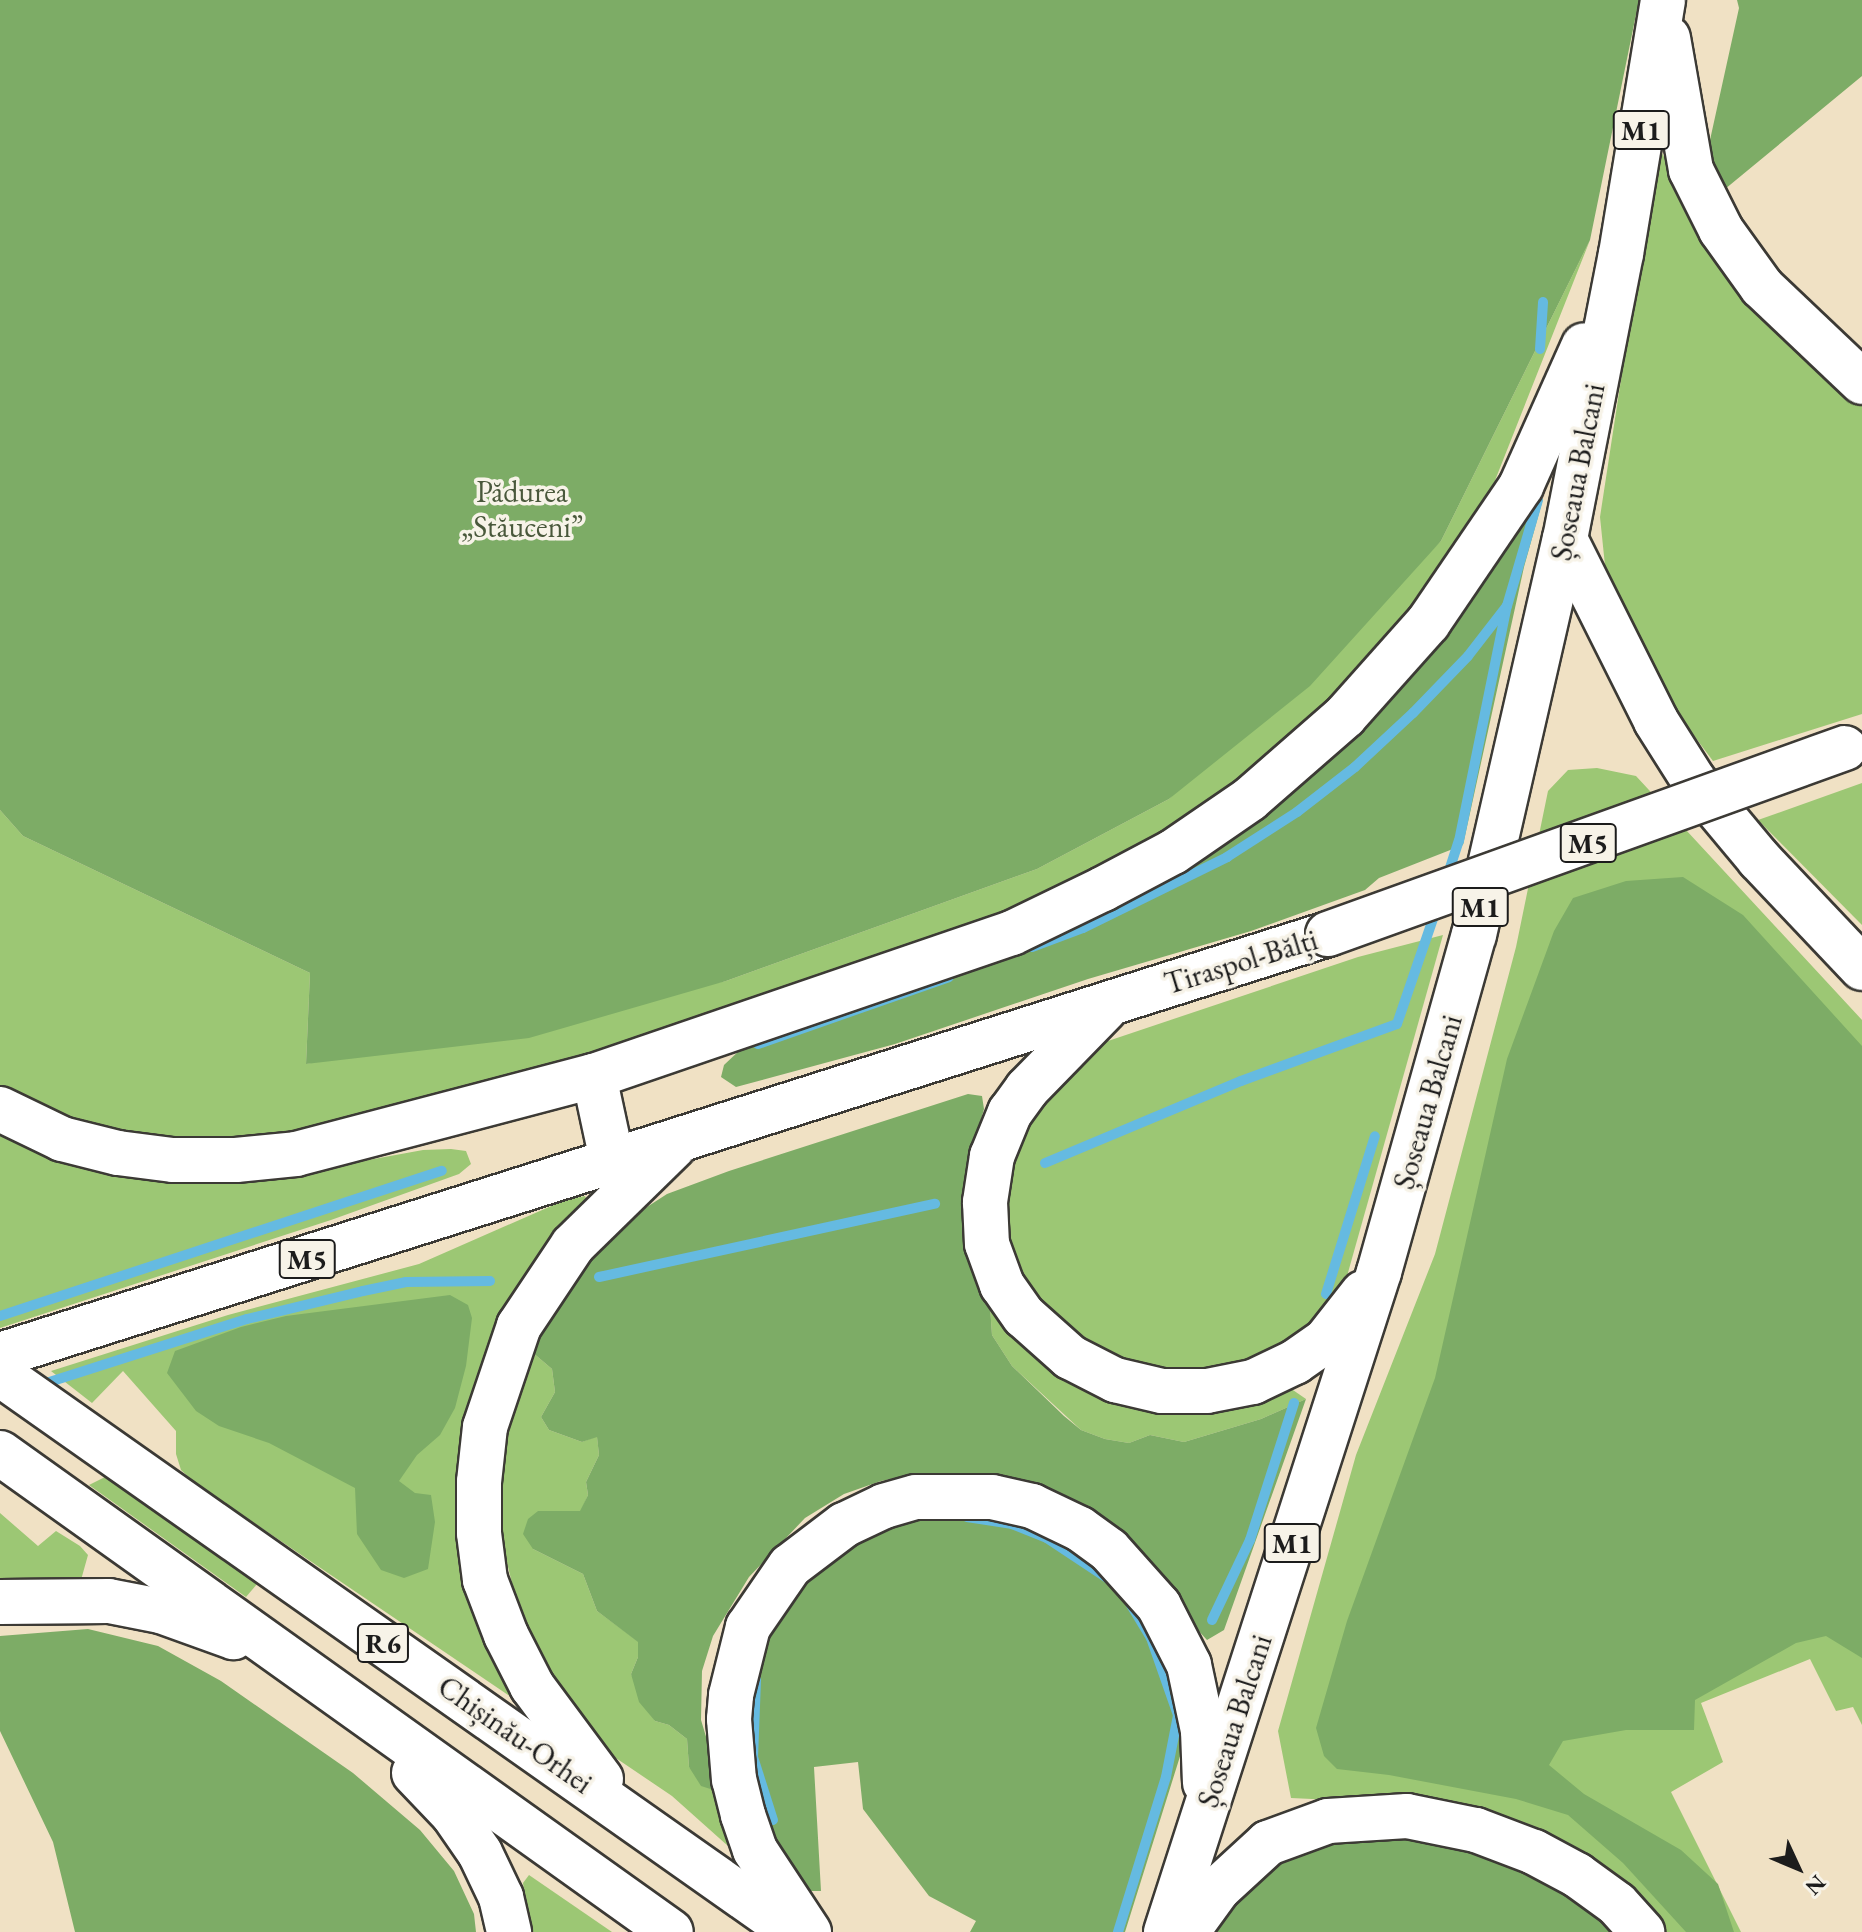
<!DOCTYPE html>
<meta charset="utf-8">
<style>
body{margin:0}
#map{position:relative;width:1862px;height:1932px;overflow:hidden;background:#f0e1c4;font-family:"EB Garamond",serif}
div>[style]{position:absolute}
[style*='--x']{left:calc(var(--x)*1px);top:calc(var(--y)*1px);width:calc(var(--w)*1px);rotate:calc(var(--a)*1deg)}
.green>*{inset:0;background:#9cc774}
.forest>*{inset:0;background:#7dac66}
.stream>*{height:10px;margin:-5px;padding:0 5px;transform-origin:5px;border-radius:5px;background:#65bae1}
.roads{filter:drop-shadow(2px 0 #3c3a35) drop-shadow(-2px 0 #3c3a35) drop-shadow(0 2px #3c3a35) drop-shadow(0 -2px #3c3a35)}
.trunk>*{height:44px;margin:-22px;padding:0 22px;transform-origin:22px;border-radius:22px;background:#fff}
.bridges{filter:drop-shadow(2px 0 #3c3a35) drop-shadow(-2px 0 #3c3a35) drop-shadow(0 2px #3c3a35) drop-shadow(0 -2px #3c3a35)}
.trunk-bridge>*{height:44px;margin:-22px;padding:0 22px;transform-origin:22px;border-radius:22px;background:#fff}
span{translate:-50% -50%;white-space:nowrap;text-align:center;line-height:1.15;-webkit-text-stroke:7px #f7f3e8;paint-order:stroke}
.shield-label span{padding:2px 6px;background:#f7f3e8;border:2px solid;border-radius:6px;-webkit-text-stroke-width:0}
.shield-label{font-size:28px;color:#1c1c1c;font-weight:700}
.street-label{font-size:30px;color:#1c1c1c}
.park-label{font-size:30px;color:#49583b}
.north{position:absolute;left:1758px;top:1828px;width:80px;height:80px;-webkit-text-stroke:6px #f7f3e8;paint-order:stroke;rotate:134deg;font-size:22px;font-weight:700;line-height:32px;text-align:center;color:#1c1c1c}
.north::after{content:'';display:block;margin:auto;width:28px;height:36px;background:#1c1c1c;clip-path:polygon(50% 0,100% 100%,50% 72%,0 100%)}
</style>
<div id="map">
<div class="green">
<i style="clip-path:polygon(1657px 144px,1718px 256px,1862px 401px,1862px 714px,1713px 761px,1683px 721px,1607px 585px,1600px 517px)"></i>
<i style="clip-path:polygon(1590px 240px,1479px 521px,1349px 692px,1221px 802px,1025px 911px,553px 1067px,308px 1129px,225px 1140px,133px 1137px,62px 1126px,0 1089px,0 810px,23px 836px,310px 973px,306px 1064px,726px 981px,1037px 869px,1169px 799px,1441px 541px)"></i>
<i style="clip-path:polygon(1597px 768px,1636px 776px,1862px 1020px,1862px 1725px,1853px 1707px,1836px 1711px,1810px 1659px,1701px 1703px,1723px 1762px,1671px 1792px,1741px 1932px,1666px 1932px,1642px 1903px,1354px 1801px,1291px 1798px,1278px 1731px,1356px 1455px,1435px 1254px,1516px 947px,1548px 791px,1568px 770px)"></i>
<i style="clip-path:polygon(1862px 783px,1862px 925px,1758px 820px)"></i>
<i style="clip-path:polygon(1443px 935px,1342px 1294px,1298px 1338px,1255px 1361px,1221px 1369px,1164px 1373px,1130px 1364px,1078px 1338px,1037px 1298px,1014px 1264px,1002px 1198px,1025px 1111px,1064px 1069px,1105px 1042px,1358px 957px)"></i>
<i style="clip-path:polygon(0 1120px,319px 1169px,423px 1150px,451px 1149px,466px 1151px,471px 1164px,459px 1174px,331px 1220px,0 1328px)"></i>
<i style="clip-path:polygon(585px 1196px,589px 1205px,473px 1412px,520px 1703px,195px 1483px,181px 1470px,176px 1454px,176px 1431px,123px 1371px,92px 1403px,51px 1371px,228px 1315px,419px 1264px,565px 1200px)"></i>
<i style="clip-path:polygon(989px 1291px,1050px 1364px,1290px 1388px,1306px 1399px,1261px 1419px,1184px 1442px,1150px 1435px,1129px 1443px,1105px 1439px,1081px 1430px,1012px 1366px,992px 1335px)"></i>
<i style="clip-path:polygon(532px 1352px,552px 1369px,555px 1392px,541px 1417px,549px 1430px,582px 1442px,597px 1436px,599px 1455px,586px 1482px,588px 1495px,581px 1511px,538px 1511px,533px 1549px,583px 1574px,597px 1611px,639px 1642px,638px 1657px,631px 1674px,655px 1721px,669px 1725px,687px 1739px,689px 1767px,723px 1793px,737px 1840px,728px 1846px,672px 1796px,604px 1750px,538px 1652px,521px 1620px,499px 1530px,497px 1475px,505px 1417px)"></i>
<i style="clip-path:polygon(109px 1475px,257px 1584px,246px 1597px,89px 1485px)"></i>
<i style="clip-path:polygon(0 1513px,38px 1546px,56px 1531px,80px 1546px,88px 1555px,81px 1580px,0 1582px)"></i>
<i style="clip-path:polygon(529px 1875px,612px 1932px,529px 1932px,523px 1883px)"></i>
</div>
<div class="forest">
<i style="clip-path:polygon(0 0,1639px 0,1590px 240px,1441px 541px,1310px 686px,1169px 799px,1037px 869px,726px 981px,529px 1038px,306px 1064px,310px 973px,23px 836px,0 810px)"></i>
<i style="clip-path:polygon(1737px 0,1862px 0,1862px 76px,1719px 194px,1710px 140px,1739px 8px)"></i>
<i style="clip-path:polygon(1530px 495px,1543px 499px,1524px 567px,1463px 845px,1379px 878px,1365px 890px,1251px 931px,1088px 979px,895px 1044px,736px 1087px,721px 1077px,724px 1065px,758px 1033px,1185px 865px)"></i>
<i style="clip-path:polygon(1683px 877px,1743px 915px,1862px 1046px,1862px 1658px,1826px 1636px,1796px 1643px,1695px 1700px,1694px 1730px,1626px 1730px,1563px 1741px,1549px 1765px,1584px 1794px,1681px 1850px,1718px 1884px,1734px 1932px,1686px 1932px,1623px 1863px,1568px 1815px,1516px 1799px,1389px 1775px,1337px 1769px,1324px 1756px,1316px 1728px,1347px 1621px,1435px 1378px,1507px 1059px,1554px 931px,1573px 898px,1626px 881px)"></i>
<i style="clip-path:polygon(968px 1094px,982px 1096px,984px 1109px,965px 1175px,966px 1217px,989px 1291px,992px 1335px,1012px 1366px,1064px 1416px,1081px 1430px,1105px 1439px,1129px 1443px,1150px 1435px,1184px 1442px,1261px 1419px,1306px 1399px,1224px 1630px,1207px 1640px,1187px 1618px,952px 1477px,914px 1474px,881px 1481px,844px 1494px,805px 1518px,749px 1577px,713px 1636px,702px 1671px,701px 1720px,723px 1793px,701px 1786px,689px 1767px,687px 1739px,669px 1725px,655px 1721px,639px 1702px,631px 1674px,638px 1657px,638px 1642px,597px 1611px,583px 1574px,533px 1549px,523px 1534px,528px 1519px,538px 1511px,580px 1511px,588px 1495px,586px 1482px,599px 1455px,597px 1437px,582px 1442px,549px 1430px,541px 1417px,555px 1392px,552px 1369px,532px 1352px,582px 1268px,633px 1216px,667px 1194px,729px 1171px)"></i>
<i style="clip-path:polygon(450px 1295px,468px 1305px,472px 1318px,466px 1366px,455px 1408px,440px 1435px,417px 1455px,399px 1481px,415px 1493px,431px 1495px,435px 1522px,428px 1569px,404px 1578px,381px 1570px,357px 1534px,355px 1488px,269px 1443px,219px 1426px,196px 1411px,167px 1373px,175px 1351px,241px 1327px,286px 1316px)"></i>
<i style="clip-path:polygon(928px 1516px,1012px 1524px,1047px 1538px,1082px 1557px,1111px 1580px,1151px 1638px,1178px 1715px,1182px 1750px,1125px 1932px,970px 1932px,976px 1921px,929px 1896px,863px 1809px,858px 1762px,814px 1767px,821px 1891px,802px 1891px,777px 1860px,752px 1789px,755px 1684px,779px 1609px,801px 1580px,857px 1535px)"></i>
<i style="clip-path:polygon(88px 1629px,158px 1646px,221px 1681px,353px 1773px,420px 1830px,454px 1871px,474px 1914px,476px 1932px,75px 1932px,53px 1842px,0 1731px,0 1636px)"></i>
<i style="clip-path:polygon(1327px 1836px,1439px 1836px,1549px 1873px,1622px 1932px,1211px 1932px,1254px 1869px)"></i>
</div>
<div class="stream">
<i style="--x:1540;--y:349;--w:47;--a:-86.3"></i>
<i style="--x:1447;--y:877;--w:38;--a:-72"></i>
<i style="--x:1459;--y:841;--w:240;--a:-78.5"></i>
<i style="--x:1507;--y:606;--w:110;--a:-73.7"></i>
<i style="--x:1032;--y:947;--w:54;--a:-20.4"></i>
<i style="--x:1083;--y:928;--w:161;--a:-26.2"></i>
<i style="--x:1227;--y:857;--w:83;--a:-32.7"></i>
<i style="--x:1297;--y:812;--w:73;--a:-37.8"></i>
<i style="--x:1355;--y:767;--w:79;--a:-43"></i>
<i style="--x:1413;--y:713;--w:79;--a:-46"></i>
<i style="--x:1468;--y:656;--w:62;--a:-52.2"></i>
<i style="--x:758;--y:1044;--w:202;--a:-19.3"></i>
<i style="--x:1045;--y:1163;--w:212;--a:-22.7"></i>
<i style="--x:1241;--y:1081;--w:166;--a:-20.1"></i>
<i style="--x:1397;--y:1024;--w:124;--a:-71.1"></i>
<i style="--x:599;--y:1277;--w:344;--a:-12.3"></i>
<i style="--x:1326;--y:1294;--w:165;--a:-72.8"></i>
<i style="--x:0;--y:1316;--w:465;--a:-18.2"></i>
<i style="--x:40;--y:1385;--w:217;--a:-17.7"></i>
<i style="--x:247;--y:1319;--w:119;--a:-13.6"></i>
<i style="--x:363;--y:1291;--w:44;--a:-11.8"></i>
<i style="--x:406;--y:1282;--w:84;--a:-0.7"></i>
<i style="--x:967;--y:1517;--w:46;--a:8.8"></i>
<i style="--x:1012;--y:1524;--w:38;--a:22"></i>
<i style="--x:1047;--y:1538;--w:72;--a:33.7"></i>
<i style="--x:1212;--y:1620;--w:89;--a:-64.6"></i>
<i style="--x:1250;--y:1540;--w:144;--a:-72.2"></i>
<i style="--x:756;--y:1680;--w:77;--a:92.2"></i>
<i style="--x:753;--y:1757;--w:66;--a:72.4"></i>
<i style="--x:1118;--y:1932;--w:162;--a:-72.8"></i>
<i style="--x:1166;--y:1777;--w:63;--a:-79"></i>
<i style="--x:1178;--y:1715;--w:82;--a:-109.3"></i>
<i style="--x:1151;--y:1638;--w:39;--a:-121"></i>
</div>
<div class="roads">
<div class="trunk">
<i style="--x:1668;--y:38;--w:134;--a:80.1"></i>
<i style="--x:1691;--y:170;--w:67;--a:63.4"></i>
<i style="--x:1721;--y:230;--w:70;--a:54.3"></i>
<i style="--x:1762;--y:287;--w:138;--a:43.5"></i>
<i style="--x:1565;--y:539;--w:203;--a:63.4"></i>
<i style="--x:1656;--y:721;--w:71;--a:57.7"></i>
<i style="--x:1694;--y:781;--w:102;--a:50.2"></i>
<i style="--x:1759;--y:859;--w:150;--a:46.6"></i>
<i style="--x:1105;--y:1009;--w:112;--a:134.3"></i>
<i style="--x:1027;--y:1089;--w:29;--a:126"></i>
<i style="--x:1010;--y:1112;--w:48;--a:112.2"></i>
<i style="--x:992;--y:1156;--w:47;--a:98.7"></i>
<i style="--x:985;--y:1202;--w:42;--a:87.3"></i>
<i style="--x:987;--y:1244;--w:44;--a:69.9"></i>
<i style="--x:1002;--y:1285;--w:38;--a:55"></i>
<i style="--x:1024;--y:1316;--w:62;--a:41.7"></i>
<i style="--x:1070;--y:1357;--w:51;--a:27.1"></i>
<i style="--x:1115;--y:1380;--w:48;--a:13.2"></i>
<i style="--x:1162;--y:1391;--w:45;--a:0"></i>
<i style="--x:1207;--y:1391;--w:47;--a:-11.1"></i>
<i style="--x:1253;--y:1382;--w:47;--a:-25.5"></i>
<i style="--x:1295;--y:1362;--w:38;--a:-35"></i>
<i style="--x:1326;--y:1340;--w:60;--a:-51.8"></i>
<i style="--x:594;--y:1076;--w:86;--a:77.9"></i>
<i style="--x:0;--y:1109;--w:69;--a:25.8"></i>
<i style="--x:62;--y:1139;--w:58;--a:14"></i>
<i style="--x:118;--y:1153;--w:55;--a:7.3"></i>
<i style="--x:173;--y:1160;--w:63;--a:0"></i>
<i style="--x:236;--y:1160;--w:60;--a:-5.7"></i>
<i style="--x:296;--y:1154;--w:308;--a:-14.7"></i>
<i style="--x:594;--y:1076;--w:442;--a:-18.9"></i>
<i style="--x:1012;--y:933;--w:101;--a:-25.8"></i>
<i style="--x:1103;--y:889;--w:79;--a:-27.9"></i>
<i style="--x:1173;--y:852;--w:93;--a:-34.5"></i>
<i style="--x:1250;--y:799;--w:126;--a:-41.1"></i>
<i style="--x:1345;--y:716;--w:125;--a:-48.3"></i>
<i style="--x:1428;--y:623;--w:166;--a:-55.8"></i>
<i style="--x:1521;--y:486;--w:154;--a:-65.9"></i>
<i style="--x:0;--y:1355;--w:1393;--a:-17.59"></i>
<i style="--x:0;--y:1374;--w:970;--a:35.13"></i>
<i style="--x:0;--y:1453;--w:824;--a:35.52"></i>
<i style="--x:0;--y:1602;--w:109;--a:-0.5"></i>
<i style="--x:109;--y:1601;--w:53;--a:10.9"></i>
<i style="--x:161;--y:1611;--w:77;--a:19.9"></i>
<i style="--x:414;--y:1773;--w:57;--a:46.4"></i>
<i style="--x:453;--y:1814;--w:47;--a:55.3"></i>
<i style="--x:480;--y:1853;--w:49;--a:64.5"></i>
<i style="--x:501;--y:1897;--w:36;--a:77"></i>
<i style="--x:601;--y:1779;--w:116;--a:-126.6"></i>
<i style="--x:532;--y:1686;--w:57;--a:-117"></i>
<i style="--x:506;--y:1635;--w:59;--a:-110.9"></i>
<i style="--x:485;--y:1580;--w:47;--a:-97.3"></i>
<i style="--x:479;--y:1533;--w:51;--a:-90"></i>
<i style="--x:479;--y:1482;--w:55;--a:-83.8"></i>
<i style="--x:485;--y:1427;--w:107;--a:-71.4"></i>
<i style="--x:519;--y:1326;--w:97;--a:-56.3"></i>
<i style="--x:573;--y:1245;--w:141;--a:-44.4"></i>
<i style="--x:809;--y:1932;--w:98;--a:-123.4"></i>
<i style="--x:755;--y:1850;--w:37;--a:-109"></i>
<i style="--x:743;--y:1815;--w:36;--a:-104"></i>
<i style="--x:734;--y:1780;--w:61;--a:-94.7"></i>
<i style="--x:729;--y:1719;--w:24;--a:-85"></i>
<i style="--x:731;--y:1695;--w:70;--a:-76"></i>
<i style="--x:748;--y:1627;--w:74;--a:-55.5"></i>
<i style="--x:790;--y:1566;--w:68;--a:-37.2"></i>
<i style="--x:844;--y:1525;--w:44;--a:-25.4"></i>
<i style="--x:884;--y:1506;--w:33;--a:-16"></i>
<i style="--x:916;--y:1497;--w:76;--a:0"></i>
<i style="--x:992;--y:1497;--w:41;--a:12.7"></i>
<i style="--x:1032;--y:1506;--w:53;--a:25.6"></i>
<i style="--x:1080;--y:1529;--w:36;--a:36"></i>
<i style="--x:1109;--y:1550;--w:75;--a:48.2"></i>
<i style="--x:1159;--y:1606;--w:66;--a:63"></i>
<i style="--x:1189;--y:1665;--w:67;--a:78"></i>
<i style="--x:1203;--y:1731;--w:52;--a:87.8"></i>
<i style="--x:1166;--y:1932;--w:694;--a:-72.11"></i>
<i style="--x:1379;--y:1272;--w:350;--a:-74.3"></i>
<i style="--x:1474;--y:935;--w:406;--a:-77.1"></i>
<i style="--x:1565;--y:539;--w:290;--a:-78.9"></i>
<i style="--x:1621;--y:254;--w:257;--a:-80.6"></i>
<i style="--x:1187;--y:1932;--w:53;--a:-54.2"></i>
<i style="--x:1218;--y:1889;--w:68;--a:-42.6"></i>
<i style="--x:1268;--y:1843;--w:64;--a:-20.1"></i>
<i style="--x:1328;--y:1821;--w:79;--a:-3.6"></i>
<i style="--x:1407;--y:1816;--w:70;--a:11.5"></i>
<i style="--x:1476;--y:1830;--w:62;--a:20.8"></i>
<i style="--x:1534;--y:1852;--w:49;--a:28.1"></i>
<i style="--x:1577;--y:1875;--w:49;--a:35.9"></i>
<i style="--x:1617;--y:1904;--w:38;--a:48"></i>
</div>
</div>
<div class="bridges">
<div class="trunk-bridge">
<i style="--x:1328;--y:934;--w:549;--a:-19.79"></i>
</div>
</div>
<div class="shield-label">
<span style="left:1641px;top:130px">M1</span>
<span style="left:1588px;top:843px">M5</span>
<span style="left:1480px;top:907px">M1</span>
<span style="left:307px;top:1259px">M5</span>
<span style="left:1292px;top:1543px">M1</span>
<span style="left:383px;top:1643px">R6</span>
</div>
<div class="street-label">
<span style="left:1578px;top:472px;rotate:-79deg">Șoseaua Balcani</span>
<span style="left:1241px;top:962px;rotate:-17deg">Tiraspol-Bălți</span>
<span style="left:1428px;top:1102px;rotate:-74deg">Șoseaua Balcani</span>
<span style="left:1235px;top:1721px;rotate:-72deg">Șoseaua Balcani</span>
<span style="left:515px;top:1735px;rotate:35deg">Chișinău-Orhei</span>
</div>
<div class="park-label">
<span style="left:522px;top:509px">Pădurea<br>„Stăuceni”</span>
</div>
<div class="north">N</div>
</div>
